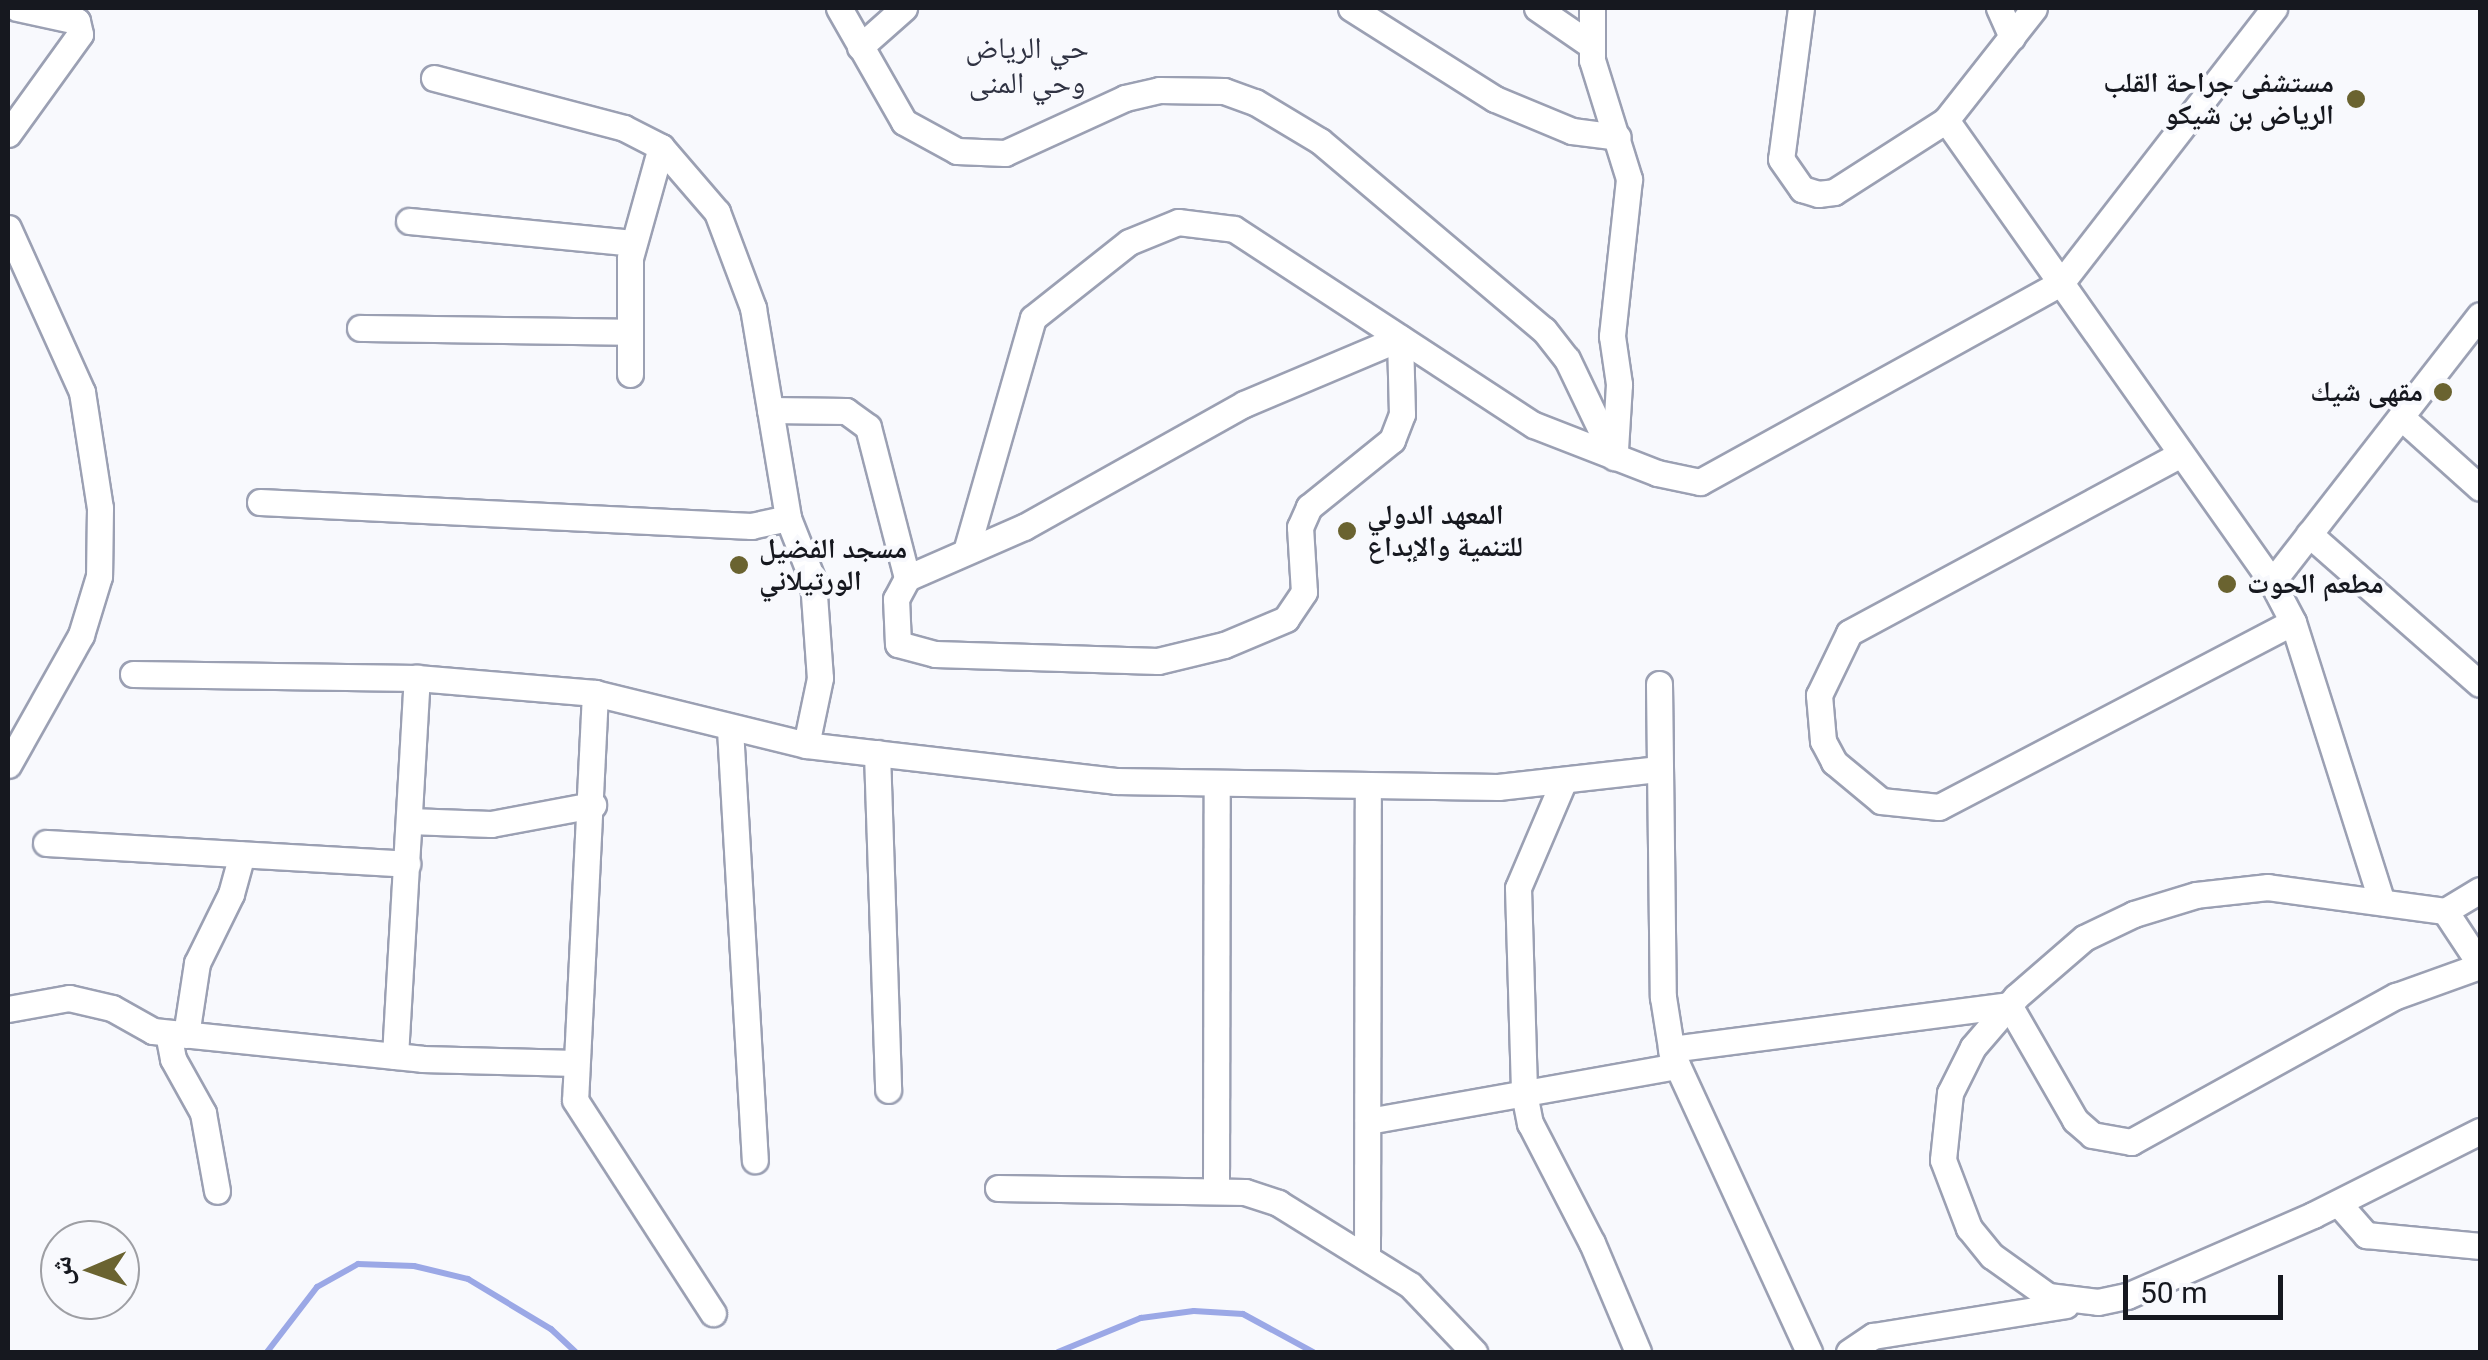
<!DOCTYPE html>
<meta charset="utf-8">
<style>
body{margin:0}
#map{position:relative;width:2488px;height:1360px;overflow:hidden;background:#f8f9fd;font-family:Roboto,"Noto Naskh Arabic",sans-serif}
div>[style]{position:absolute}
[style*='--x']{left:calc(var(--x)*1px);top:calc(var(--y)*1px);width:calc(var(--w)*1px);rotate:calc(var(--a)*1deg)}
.stream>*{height:6px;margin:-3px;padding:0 3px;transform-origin:3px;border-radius:3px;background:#9ba8e6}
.roads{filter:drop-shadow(2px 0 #9ba0b3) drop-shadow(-2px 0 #9ba0b3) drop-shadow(0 2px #9ba0b3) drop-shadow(0 -2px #9ba0b3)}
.minor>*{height:25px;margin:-12.5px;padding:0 12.5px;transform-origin:12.5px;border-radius:12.5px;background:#fff}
.dots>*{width:28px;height:28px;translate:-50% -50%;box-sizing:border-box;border:5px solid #f8f9fd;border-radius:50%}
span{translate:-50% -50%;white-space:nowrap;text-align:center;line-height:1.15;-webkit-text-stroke:8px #f8f9fd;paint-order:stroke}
.poi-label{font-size:28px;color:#16181f;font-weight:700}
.right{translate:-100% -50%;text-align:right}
.left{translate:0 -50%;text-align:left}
.neighbourhood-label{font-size:30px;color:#2f3242}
.frame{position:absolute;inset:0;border:10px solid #16181f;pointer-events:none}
.north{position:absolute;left:40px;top:1220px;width:100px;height:100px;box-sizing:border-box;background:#f8f9fd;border:2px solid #9e9fa4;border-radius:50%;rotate:268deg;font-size:28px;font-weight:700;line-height:40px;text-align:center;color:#16181f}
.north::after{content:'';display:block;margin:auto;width:35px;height:45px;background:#6a6330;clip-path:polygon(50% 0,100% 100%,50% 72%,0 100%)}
.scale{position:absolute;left:2123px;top:1275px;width:160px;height:45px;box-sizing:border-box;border:5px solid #16181f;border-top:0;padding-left:12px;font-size:30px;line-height:35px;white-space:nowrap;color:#16181f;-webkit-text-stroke:8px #f8f9fd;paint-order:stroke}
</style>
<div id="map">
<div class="stream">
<i style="--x:267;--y:1352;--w:82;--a:-52.4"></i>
<i style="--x:317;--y:1287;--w:47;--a:-29.3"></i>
<i style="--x:358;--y:1264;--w:56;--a:2"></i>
<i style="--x:414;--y:1266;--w:56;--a:13.5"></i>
<i style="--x:468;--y:1279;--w:97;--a:31.1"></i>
<i style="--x:551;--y:1329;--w:34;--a:43"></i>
<i style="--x:1058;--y:1352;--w:90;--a:-22.3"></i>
<i style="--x:1141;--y:1318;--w:53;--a:-7.5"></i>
<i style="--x:1194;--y:1311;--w:49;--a:3.5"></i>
<i style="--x:1243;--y:1314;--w:80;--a:28.5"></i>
</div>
<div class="roads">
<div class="minor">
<i style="--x:839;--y:8;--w:131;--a:60.3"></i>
<i style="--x:904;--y:122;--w:60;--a:28.7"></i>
<i style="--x:957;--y:151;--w:48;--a:2.4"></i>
<i style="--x:1005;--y:153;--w:132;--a:-24.6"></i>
<i style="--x:1125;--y:98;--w:35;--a:-13"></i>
<i style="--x:1159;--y:90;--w:65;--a:0.9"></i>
<i style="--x:1224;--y:91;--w:33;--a:20"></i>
<i style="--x:1255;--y:102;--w:76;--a:31"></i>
<i style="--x:1320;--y:141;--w:293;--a:40.2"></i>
<i style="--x:1544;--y:330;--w:37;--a:52"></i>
<i style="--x:1567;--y:359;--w:109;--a:64.4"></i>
<i style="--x:1351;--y:8;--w:170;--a:32.3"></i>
<i style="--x:1495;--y:99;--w:83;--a:22.6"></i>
<i style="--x:1572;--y:131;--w:46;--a:7.4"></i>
<i style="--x:1537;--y:8;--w:62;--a:34.5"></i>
<i style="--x:1592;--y:8;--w:52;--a:90"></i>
<i style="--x:1592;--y:60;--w:125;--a:72.7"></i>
<i style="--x:1629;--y:179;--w:158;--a:96.2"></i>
<i style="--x:1612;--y:336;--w:49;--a:81.7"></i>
<i style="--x:1619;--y:384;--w:65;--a:93.5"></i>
<i style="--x:1801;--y:8;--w:152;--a:97.5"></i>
<i style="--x:1781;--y:159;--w:37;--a:55"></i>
<i style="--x:1802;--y:189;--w:17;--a:17"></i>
<i style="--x:1818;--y:194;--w:16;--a:-7"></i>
<i style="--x:1834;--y:192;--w:133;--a:-32.7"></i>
<i style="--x:1946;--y:120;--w:142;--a:-51.8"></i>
<i style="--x:1999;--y:8;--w:32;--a:66"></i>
<i style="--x:860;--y:47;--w:59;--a:-41.6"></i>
<i style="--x:434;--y:78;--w:196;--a:14.7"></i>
<i style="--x:624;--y:128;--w:42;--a:27.2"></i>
<i style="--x:661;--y:147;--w:86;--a:49.3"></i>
<i style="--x:717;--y:212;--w:103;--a:69.4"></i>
<i style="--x:753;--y:308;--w:213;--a:80.5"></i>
<i style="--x:788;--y:518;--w:68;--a:68.4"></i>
<i style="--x:813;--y:581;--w:97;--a:85.9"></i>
<i style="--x:820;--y:678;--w:68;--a:101.8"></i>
<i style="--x:1946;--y:120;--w:565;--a:54.79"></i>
<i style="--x:2272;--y:582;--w:45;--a:62.3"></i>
<i style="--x:2293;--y:622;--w:294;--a:72.4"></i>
<i style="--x:8;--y:134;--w:123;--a:-54.2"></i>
<i style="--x:80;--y:34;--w:13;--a:-103"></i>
<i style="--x:77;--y:21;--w:61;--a:-167.8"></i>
<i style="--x:409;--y:221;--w:225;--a:5.6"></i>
<i style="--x:8;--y:228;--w:180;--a:65.7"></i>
<i style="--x:82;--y:392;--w:117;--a:81.2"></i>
<i style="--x:100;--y:508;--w:68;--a:90.8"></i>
<i style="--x:99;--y:576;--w:62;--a:107"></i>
<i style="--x:81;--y:635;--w:149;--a:119.3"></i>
<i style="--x:360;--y:328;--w:270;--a:0.8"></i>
<i style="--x:1400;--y:338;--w:76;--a:88.5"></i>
<i style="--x:1402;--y:414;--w:28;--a:111"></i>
<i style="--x:1392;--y:440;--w:107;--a:141.1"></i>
<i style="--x:1309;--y:507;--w:22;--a:114"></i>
<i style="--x:1300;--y:527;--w:65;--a:86.5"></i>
<i style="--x:1304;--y:592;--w:32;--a:124"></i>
<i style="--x:1286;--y:619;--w:67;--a:157.2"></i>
<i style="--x:1224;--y:645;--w:68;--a:166.4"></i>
<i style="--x:1158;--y:661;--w:223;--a:-178.2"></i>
<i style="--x:935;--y:654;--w:38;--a:-165"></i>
<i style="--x:898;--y:644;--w:45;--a:-92.5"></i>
<i style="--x:896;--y:599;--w:24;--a:-62"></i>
<i style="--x:907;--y:578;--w:128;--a:-23.6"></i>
<i style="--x:1024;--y:527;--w:252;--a:-29.2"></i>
<i style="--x:1244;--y:404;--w:169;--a:-22.9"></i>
<i style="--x:630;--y:374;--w:116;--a:-90"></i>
<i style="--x:630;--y:258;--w:115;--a:-74.4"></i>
<i style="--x:770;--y:410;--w:76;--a:0.8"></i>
<i style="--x:846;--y:411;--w:27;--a:36"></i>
<i style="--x:868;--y:427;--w:156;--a:75.5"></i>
<i style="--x:2401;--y:417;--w:106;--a:41.9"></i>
<i style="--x:2181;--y:454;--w:377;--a:151.7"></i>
<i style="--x:1849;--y:633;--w:69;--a:115.8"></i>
<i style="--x:1819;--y:695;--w:46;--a:85"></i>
<i style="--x:1823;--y:741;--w:24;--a:62"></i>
<i style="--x:1834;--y:762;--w:61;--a:39.7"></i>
<i style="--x:1881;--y:801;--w:58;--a:5.9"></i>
<i style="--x:1939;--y:807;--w:399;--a:-27.6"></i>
<i style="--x:260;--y:502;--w:492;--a:2.8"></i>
<i style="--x:751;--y:526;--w:38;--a:-12"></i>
<i style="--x:2309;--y:534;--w:227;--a:41.3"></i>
<i style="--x:967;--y:548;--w:239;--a:-74"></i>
<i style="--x:1033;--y:318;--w:122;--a:-38.4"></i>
<i style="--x:1129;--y:242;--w:53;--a:-22.2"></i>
<i style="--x:1178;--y:222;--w:56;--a:7.1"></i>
<i style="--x:1234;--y:229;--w:358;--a:33.2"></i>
<i style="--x:1534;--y:425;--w:132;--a:21.3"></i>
<i style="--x:1657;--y:473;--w:44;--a:11.8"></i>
<i style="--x:1700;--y:482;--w:412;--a:-28.9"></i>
<i style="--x:2061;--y:283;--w:348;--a:-52.2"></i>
<i style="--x:2272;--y:582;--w:338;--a:-52.1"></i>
<i style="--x:133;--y:674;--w:284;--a:0.8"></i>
<i style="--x:417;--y:678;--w:179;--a:4.8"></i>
<i style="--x:595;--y:693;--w:217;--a:13.8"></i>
<i style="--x:806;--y:745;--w:312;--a:6.6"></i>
<i style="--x:1116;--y:781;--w:382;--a:0.9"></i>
<i style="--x:1498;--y:787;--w:162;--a:-6.4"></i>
<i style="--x:1659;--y:684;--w:313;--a:89.3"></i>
<i style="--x:1663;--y:997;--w:58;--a:81"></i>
<i style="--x:1672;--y:1054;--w:328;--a:65.3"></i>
<i style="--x:595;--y:693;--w:407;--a:92.8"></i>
<i style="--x:575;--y:1100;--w:254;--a:57.1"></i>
<i style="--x:730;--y:729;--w:432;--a:86.7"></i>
<i style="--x:877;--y:753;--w:337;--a:88.1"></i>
<i style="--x:1564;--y:780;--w:117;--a:113.1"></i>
<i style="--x:1518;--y:888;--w:205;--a:88.3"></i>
<i style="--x:1524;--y:1093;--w:31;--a:79"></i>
<i style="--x:1530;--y:1123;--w:135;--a:62.7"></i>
<i style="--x:1592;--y:1243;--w:118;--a:67.1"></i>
<i style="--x:409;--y:821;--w:82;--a:2.1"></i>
<i style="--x:491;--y:824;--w:104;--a:-10.6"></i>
<i style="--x:46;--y:843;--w:362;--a:3.3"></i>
<i style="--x:2480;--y:890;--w:41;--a:149"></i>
<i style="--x:2445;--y:911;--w:179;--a:-172.3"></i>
<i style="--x:2268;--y:887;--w:72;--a:173.7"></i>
<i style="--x:2196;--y:895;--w:65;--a:163"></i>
<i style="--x:2134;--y:914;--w:55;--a:154.4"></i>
<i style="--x:2084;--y:938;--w:90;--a:139.1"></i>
<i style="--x:2016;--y:997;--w:66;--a:130.7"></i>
<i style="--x:1973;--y:1047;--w:51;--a:116.6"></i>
<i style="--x:1950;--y:1093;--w:67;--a:96"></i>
<i style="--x:1943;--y:1160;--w:73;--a:69.1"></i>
<i style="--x:1969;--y:1228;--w:36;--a:51"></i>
<i style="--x:1992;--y:1256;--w:69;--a:35.5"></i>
<i style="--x:2048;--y:1296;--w:50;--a:6.8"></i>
<i style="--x:2098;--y:1302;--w:30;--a:-12"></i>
<i style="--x:2127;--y:1296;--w:203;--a:-23.5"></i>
<i style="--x:2313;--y:1215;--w:187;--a:-26.7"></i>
<i style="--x:2445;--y:911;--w:64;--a:56.6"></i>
<i style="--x:8;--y:1009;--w:62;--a:-10.2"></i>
<i style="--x:69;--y:998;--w:44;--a:13.1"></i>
<i style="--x:112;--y:1008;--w:47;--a:29.3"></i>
<i style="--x:153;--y:1031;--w:270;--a:5.9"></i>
<i style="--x:422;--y:1059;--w:154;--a:1.5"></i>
<i style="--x:168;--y:1033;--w:26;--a:79"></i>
<i style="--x:173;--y:1059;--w:62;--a:60.9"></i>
<i style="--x:203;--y:1113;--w:79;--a:79.8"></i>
<i style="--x:186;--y:1035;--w:73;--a:-81.3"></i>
<i style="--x:197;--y:963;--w:77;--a:-63.8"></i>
<i style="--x:231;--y:894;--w:41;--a:-74.6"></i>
<i style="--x:1671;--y:1049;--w:341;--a:-7.4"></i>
<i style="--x:2009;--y:1005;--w:133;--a:60.1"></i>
<i style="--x:2075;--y:1120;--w:23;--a:41"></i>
<i style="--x:2092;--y:1135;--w:40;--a:10"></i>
<i style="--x:2131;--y:1142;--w:303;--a:-28.9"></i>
<i style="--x:2396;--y:996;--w:89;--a:-19.7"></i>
<i style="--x:395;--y:1056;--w:379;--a:-86.7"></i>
<i style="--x:1368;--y:1121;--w:314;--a:-10.1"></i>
<i style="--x:998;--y:1188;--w:247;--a:0.9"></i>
<i style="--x:1245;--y:1192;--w:35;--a:18"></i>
<i style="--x:1278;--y:1203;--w:155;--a:31.8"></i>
<i style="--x:1410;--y:1285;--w:93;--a:46.3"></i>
<i style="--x:1216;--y:1191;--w:408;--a:-89.9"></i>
<i style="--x:2338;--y:1203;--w:43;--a:48.8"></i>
<i style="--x:2366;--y:1235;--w:115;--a:5.5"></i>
<i style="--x:1367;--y:1257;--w:472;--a:-89.9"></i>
<i style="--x:1849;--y:1352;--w:29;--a:-34"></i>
<i style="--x:1873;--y:1336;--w:195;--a:-9.1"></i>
</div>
</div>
<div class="dots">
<i style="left:2356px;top:99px;background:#6a6330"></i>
<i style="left:2443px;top:392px;background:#6a6330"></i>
<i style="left:1347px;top:531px;background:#6a6330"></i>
<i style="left:739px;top:565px;background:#6a6330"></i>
<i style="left:2227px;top:584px;background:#6a6330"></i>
</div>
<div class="poi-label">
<span class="right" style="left:2334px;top:99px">مستشفى جراحة القلب<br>الرياض بن شيكو</span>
<span class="right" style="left:2423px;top:392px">مقهى شيك</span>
<span class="left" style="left:1367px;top:531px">المعهد الدولي<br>للتنمية والإبداع</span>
<span class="left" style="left:759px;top:565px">مسجد الفضيل<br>الورتيلاني</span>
<span class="left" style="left:2247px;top:584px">مطعم الحوت</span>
</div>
<div class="neighbourhood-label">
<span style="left:1027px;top:65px">حي الرياض<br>وحي المنى</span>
</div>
<div class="frame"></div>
<div class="north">ش</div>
<div class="scale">50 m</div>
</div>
